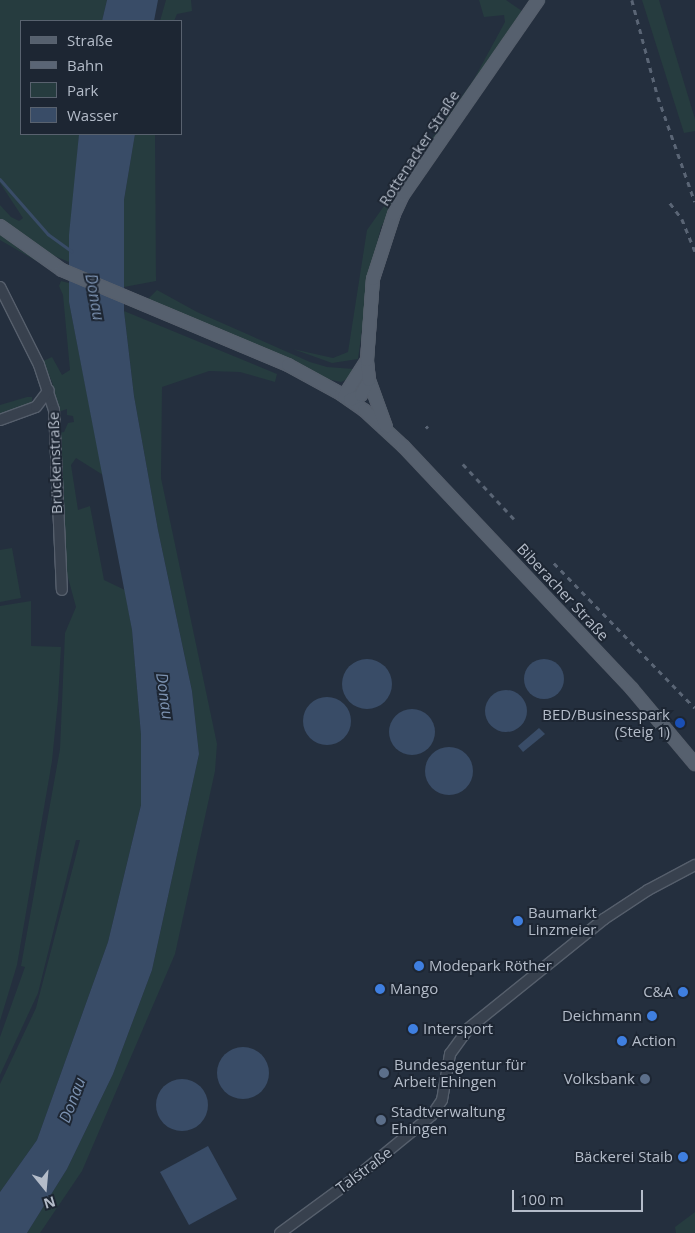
<!DOCTYPE html>
<meta charset="utf-8">
<style>
body{margin:0}
#map{position:relative;width:695px;height:1233px;overflow:hidden;background:#242f3e;font-family:"Open Sans",sans-serif}
div>[style]{position:absolute}
[style*='--x']{left:calc(var(--x)*1px);top:calc(var(--y)*1px);width:calc(var(--w)*1px);rotate:calc(var(--a)*1deg)}
.green>*{inset:0;background:#263c3f}
.water>*{inset:0;background:#394c67}
.round{border-radius:50%}
.stream>*{height:2.5px;margin:-1.25px;padding:0 1.25px;transform-origin:1.25px;border-radius:1.25px;background:#394c67}
.roads{filter:drop-shadow(1px 0 #565f6c) drop-shadow(-1px 0 #565f6c) drop-shadow(0 1px #565f6c) drop-shadow(0 -1px #565f6c)}
.minor>*{height:10px;margin:-5px;padding:0 5px;transform-origin:5px;border-radius:5px;background:#38414e}
.major>*{height:12px;margin:-6px;padding:0 6px;transform-origin:6px;border-radius:6px;background:#56606e}
.rail>*{height:2.5px;margin-top:-1.25px;transform-origin:0;background:repeating-linear-gradient(90deg,#5a6575 0 5px,transparent 0 10px)}
.dots>*{width:14px;height:14px;translate:-50% -50%;box-sizing:border-box;border:2px solid #1d2633;border-radius:50%}
span{translate:-50% -50%;white-space:nowrap;text-align:center;line-height:1.15;-webkit-text-stroke:4px #1d2633;paint-order:stroke}
.street-label{font-size:15px;color:#b4bcc9}
.poi-label{font-size:15px;color:#b4bcc9}
.right{translate:-100% -50%;text-align:right}
.left{translate:0 -50%;text-align:left}
.water-label{font-size:16px;color:#7c92b1;font-style:italic}
.legend{position:absolute;left:20px;top:20px;width:162px;height:115px;box-sizing:border-box;background:#1d2633;border:1px solid #59626f;margin:0;padding:6px 9px;list-style:none;font-size:15px;color:#b4bcc9}
.legend li{display:flex;align-items:center;gap:10px;height:25px}
.legend b{width:25px;border:1px solid #59626f}
.north{position:absolute;left:20px;top:1163px;width:50px;height:50px;-webkit-text-stroke:4px #1d2633;paint-order:stroke;rotate:163deg;font-size:14px;font-weight:700;line-height:20px;text-align:center;color:#b4bcc9}
.north::after{content:'';display:block;margin:auto;width:18px;height:22px;background:#b4bcc9;clip-path:polygon(50% 0,100% 100%,50% 72%,0 100%)}
.scale{position:absolute;left:512px;top:1190px;width:131px;height:22px;box-sizing:border-box;border:2px solid #b4bcc9;border-top:0;padding-left:6px;font-size:15px;line-height:18px;white-space:nowrap;color:#b4bcc9;-webkit-text-stroke:4px #1d2633;paint-order:stroke}
</style>
<div id="map">
<div class="green">
<i style="clip-path:polygon(0 0,107px 0,102px 21px,21px 21px,21px 134px,79px 134px,69px 262px,52px 255px,0 219px,0 205px,11px 217px,19px 221px,23px 218px,0 183px)"></i>
<i style="clip-path:polygon(166px 0,191px 0,192px 11px,177px 14px,174px 21px,160px 21px)"></i>
<i style="clip-path:polygon(479px 0,506px 0,522px 11px,481px 76px,442px 127px,381px 227px,370px 272px,358px 359px,332px 363px,293px 349px,333px 358px,348px 352px,367px 230px,474px 79px,505px 22px,504px 15px,484px 17px)"></i>
<i style="clip-path:polygon(642px 0,659px 0,695px 119px,695px 131px,684px 133px)"></i>
<i style="clip-path:polygon(135px 134px,155px 134px,156px 281px,124px 287px,124px 200px)"></i>
<i style="clip-path:polygon(0 233px,19px 249px,59px 274px,0 240px)"></i>
<i style="clip-path:polygon(61px 281px,69px 283px,69px 302px,103px 475px,76px 458px,71px 465px,78px 510px,90px 506px,104px 580px,125px 590px,132px 630px,141px 735px,141px 805px,108px 942px,37px 1140px,0 1192px,0 1084px,36px 1008px,80px 840px,76px 840px,38px 993px,0 1075px,0 1037px,25px 967px,21px 966px,60px 749px,65px 633px,76px 607px,63px 559px,57px 433px,64px 432px,68px 423px,74px 422px,73px 416px,67px 415px,67px 409px,58px 412px,52px 382px,43px 361px,52px 357px,62px 375px,70px 370px,63px 295px,59px 286px)"></i>
<i style="clip-path:polygon(157px 290px,197px 312px,310px 362px,327px 367px,354px 369px,348px 379px,341px 382px,327px 379px,148px 299px)"></i>
<i style="clip-path:polygon(124px 311px,277px 374px,275px 382px,240px 372px,209px 371px,162px 387px,161px 478px,217px 744px,215px 771px,175px 954px,82px 1171px,40px 1233px,27px 1233px,67px 1169px,113px 1074px,152px 970px,199px 754px,192px 691px,158px 530px,134px 396px)"></i>
<i style="clip-path:polygon(27px 397px,32px 397px,32px 404px,0 415px,0 405px)"></i>
<i style="clip-path:polygon(12px 548px,21px 598px,0 602px,0 550px)"></i>
<i style="clip-path:polygon(31px 601px,31px 646px,61px 647px,58px 700px,52px 761px,17px 965px,0 1021px,0 606px)"></i>
<i style="clip-path:polygon(695px 1212px,695px 1233px,676px 1233px,675px 1227px)"></i>
</div>
<div class="water">
<i style="clip-path:polygon(107px 0,158px 0,154px 21px,102px 21px)"></i>
<i style="clip-path:polygon(79px 134px,135px 134px,124px 200px,124px 311px,134px 396px,158px 530px,192px 691px,199px 754px,152px 970px,113px 1074px,67px 1169px,27px 1233px,0 1233px,0 1192px,37px 1140px,108px 942px,141px 805px,141px 735px,132px 630px,69px 302px,69px 235px)"></i>
<i class="round" style="left:524px;top:659px;width:40px;height:40px"></i>
<i class="round" style="left:342px;top:659px;width:50px;height:50px"></i>
<i class="round" style="left:485px;top:690px;width:42px;height:42px"></i>
<i class="round" style="left:303px;top:697px;width:48px;height:48px"></i>
<i class="round" style="left:389px;top:709px;width:46px;height:46px"></i>
<i style="clip-path:polygon(539px 728px,545px 734px,523px 752px,518px 746px)"></i>
<i class="round" style="left:425px;top:747px;width:48px;height:48px"></i>
<i class="round" style="left:217px;top:1047px;width:52px;height:52px"></i>
<i class="round" style="left:156px;top:1079px;width:52px;height:52px"></i>
<i style="clip-path:polygon(208px 1146px,237px 1199px,189px 1225px,160px 1172px)"></i>
</div>
<div class="stream">
<i style="--x:0;--y:179;--w:73;--a:48.9"></i>
<i style="--x:48;--y:234;--w:29;--a:36"></i>
</div>
<div class="roads">
<div class="minor">
<i style="--x:0;--y:287;--w:87;--a:63.4"></i>
<i style="--x:39;--y:365;--w:47;--a:71.6"></i>
<i style="--x:54;--y:410;--w:180;--a:87.5"></i>
<i style="--x:0;--y:420;--w:38;--a:-20"></i>
<i style="--x:36;--y:407;--w:21;--a:-53"></i>
<i style="--x:280;--y:1233;--w:93;--a:-36.3"></i>
<i style="--x:355;--y:1178;--w:99;--a:-39.3"></i>
<i style="--x:432;--y:1115;--w:18;--a:-56"></i>
<i style="--x:442;--y:1100;--w:47;--a:-80.1"></i>
<i style="--x:450;--y:1054;--w:32;--a:-54"></i>
<i style="--x:469;--y:1028;--w:174;--a:-38.9"></i>
<i style="--x:604;--y:919;--w:53;--a:-33.4"></i>
<i style="--x:648;--y:890;--w:53;--a:-28"></i>
</div>
<div class="major">
<i style="--x:0;--y:226;--w:76;--a:35.4"></i>
<i style="--x:62;--y:270;--w:245;--a:22.8"></i>
<i style="--x:288;--y:365;--w:60;--a:28.7"></i>
<i style="--x:341;--y:394;--w:28;--a:35"></i>
<i style="--x:364;--y:410;--w:54;--a:42.8"></i>
<i style="--x:404;--y:447;--w:332;--a:46.7"></i>
<i style="--x:632;--y:689;--w:98;--a:50"></i>
<i style="--x:369;--y:380;--w:50;--a:70.1"></i>
<i style="--x:344;--y:396;--w:43;--a:-57.4"></i>
<i style="--x:350;--y:400;--w:12;--a:-24"></i>
<i style="--x:361;--y:395;--w:17;--a:-62"></i>
<i style="--x:369;--y:380;--w:20;--a:-96"></i>
<i style="--x:367;--y:360;--w:81;--a:-85.8"></i>
<i style="--x:373;--y:279;--w:68;--a:-72.1"></i>
<i style="--x:394;--y:214;--w:21;--a:-65"></i>
<i style="--x:403;--y:195;--w:237;--a:-55.3"></i>
</div>
</div>
<div class="rail">
<i style="--x:632;--y:0;--w:100;--a:75"></i>
<i style="--x:658;--y:97;--w:111;--a:70.6"></i>
<i style="--x:670;--y:203;--w:20;--a:53"></i>
<i style="--x:682;--y:219;--w:35;--a:68"></i>
<i style="--x:426;--y:426;--w:3;--a:45"></i>
<i style="--x:463;--y:464;--w:78;--a:47.1"></i>
<i style="--x:554;--y:563;--w:202;--a:45.8"></i>
</div>
<div class="dots">
<i style="left:680px;top:723px;background:#1a4fb4"></i>
<i style="left:518px;top:921px;background:#3f7fe0"></i>
<i style="left:419px;top:966px;background:#3f7fe0"></i>
<i style="left:380px;top:989px;background:#3f7fe0"></i>
<i style="left:683px;top:992px;background:#3f7fe0"></i>
<i style="left:652px;top:1016px;background:#3f7fe0"></i>
<i style="left:413px;top:1029px;background:#3f7fe0"></i>
<i style="left:622px;top:1041px;background:#3f7fe0"></i>
<i style="left:384px;top:1073px;background:#5c6f8a"></i>
<i style="left:645px;top:1079px;background:#5c6f8a"></i>
<i style="left:381px;top:1120px;background:#5c6f8a"></i>
<i style="left:683px;top:1157px;background:#3f7fe0"></i>
</div>
<div class="street-label">
<span style="left:419px;top:148px;rotate:-57deg">Rottenacker Straße</span>
<span style="left:55px;top:463px;rotate:-92deg">Brückenstraße</span>
<span style="left:563px;top:592px;rotate:47deg">Biberacher Straße</span>
<span style="left:364px;top:1170px;rotate:-37deg">Talstraße</span>
</div>
<div class="poi-label">
<span class="right" style="left:670px;top:723px">BED/Businesspark<br>(Steig 1)</span>
<span class="left" style="left:528px;top:921px">Baumarkt<br>Linzmeier</span>
<span class="left" style="left:429px;top:966px">Modepark Röther</span>
<span class="left" style="left:390px;top:989px">Mango</span>
<span class="right" style="left:673px;top:992px">C&amp;A</span>
<span class="right" style="left:642px;top:1016px">Deichmann</span>
<span class="left" style="left:423px;top:1029px">Intersport</span>
<span class="left" style="left:632px;top:1041px">Action</span>
<span class="left" style="left:394px;top:1073px">Bundesagentur für<br>Arbeit Ehingen</span>
<span class="right" style="left:635px;top:1079px">Volksbank</span>
<span class="left" style="left:391px;top:1120px">Stadtverwaltung<br>Ehingen</span>
<span class="right" style="left:673px;top:1157px">Bäckerei Staib</span>
</div>
<div class="water-label">
<span style="left:95px;top:297px;rotate:80deg">Donau</span>
<span style="left:165px;top:696px;rotate:82deg">Donau</span>
<span style="left:72px;top:1100px;rotate:-69deg">Donau</span>
</div>
<ul class="legend">
<li><b style="height:6px;background:#56606e"></b>Straße</li>
<li><b style="height:6px;background:#5a6575"></b>Bahn</li>
<li><b style="height:14px;background:#263c3f"></b>Park</li>
<li><b style="height:14px;background:#394c67"></b>Wasser</li>
</ul>
<div class="north">N</div>
<div class="scale">100 m</div>
</div>
